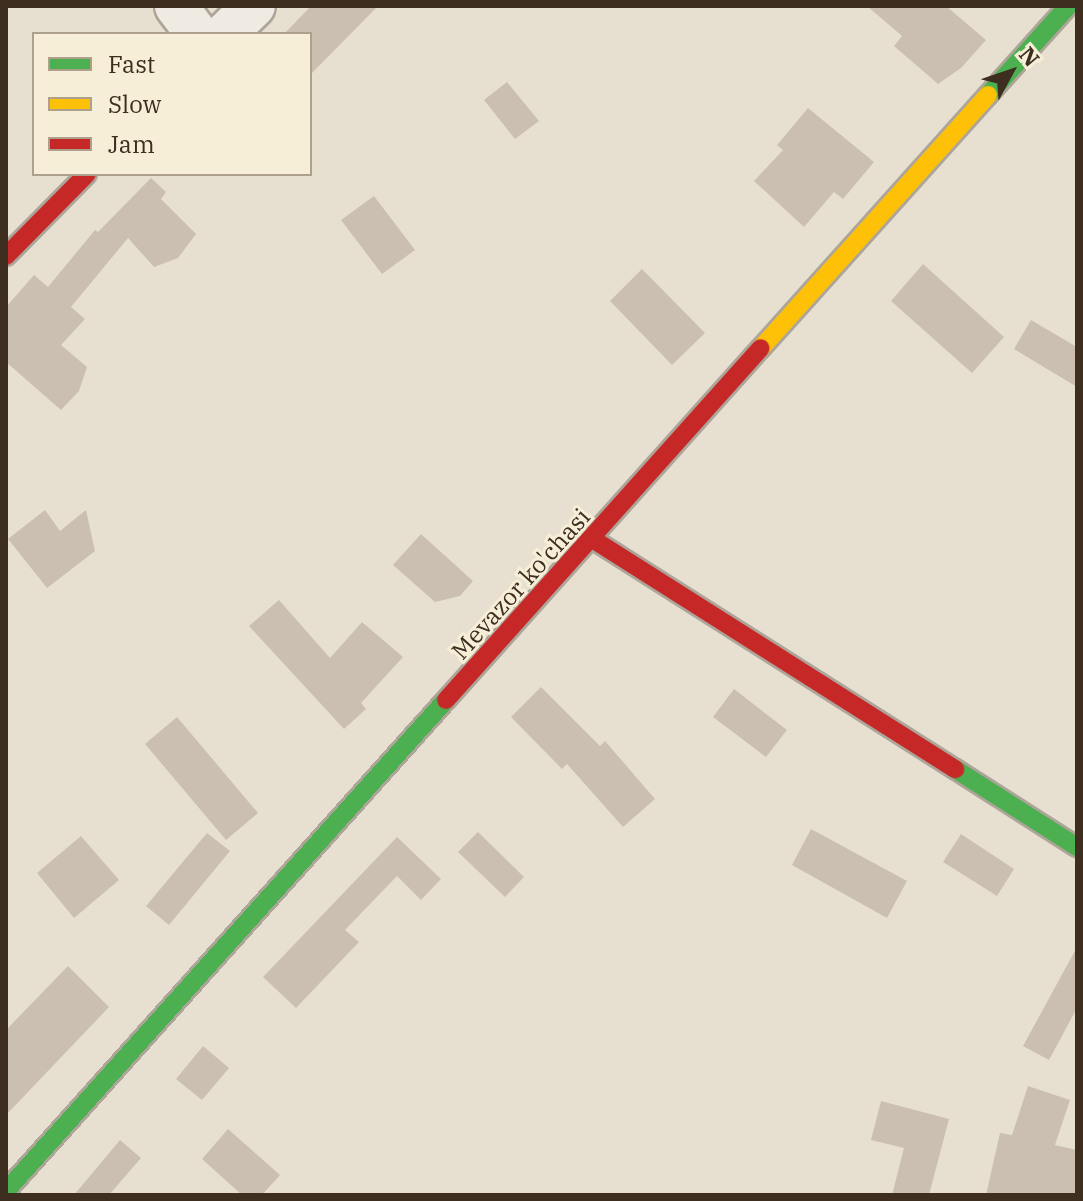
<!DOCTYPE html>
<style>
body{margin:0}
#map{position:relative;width:1083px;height:1201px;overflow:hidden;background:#e7e0d1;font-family:"IBM Plex Serif",serif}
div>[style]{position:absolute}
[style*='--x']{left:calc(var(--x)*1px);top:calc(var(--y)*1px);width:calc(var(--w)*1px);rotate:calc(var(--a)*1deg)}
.building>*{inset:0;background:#cbbfb2}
.roads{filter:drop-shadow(2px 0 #ada599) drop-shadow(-2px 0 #ada599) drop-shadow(0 2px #ada599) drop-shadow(0 -2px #ada599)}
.street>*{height:42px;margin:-21px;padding:0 21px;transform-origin:21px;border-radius:21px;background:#efebe3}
.fast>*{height:18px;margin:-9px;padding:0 9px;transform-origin:9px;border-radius:9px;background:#4caf50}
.slow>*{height:18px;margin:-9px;padding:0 9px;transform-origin:9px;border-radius:9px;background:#ffc107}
.jam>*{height:18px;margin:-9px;padding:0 9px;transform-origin:9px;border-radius:9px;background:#c62828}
span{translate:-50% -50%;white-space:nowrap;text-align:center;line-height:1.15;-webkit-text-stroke:6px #f7eed8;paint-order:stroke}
.street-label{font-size:24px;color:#3d2e20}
.frame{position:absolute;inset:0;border:8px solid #3d2e20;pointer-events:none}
.legend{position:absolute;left:32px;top:32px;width:280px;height:144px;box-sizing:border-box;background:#f7eed8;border:2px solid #ada18e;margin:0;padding:10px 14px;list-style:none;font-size:24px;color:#3d2e20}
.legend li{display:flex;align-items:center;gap:16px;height:40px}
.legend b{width:40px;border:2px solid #ada18e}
.north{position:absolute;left:971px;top:32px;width:80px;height:80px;-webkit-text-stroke:6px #f7eed8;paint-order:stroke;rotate:50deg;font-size:22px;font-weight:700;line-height:32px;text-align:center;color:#3d2e20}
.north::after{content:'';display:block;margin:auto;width:28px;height:36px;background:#3d2e20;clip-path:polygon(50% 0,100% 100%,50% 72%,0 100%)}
</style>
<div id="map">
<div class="building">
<i style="clip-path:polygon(311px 6px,378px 6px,310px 75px,310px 34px,284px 34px)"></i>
<i style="clip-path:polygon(867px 6px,946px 6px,986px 40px,961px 68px,938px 84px,894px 46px,902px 36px)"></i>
<i style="clip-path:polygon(507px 82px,539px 121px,515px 139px,484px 100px)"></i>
<i style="clip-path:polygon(808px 108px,874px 162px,843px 199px,834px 192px,804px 227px,754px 181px,783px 150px,777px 145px)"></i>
<i style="clip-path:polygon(151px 178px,166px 192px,161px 199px,196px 234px,178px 258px,154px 267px,128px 238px,71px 307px,85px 319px,61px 345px,87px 367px,79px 391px,61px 410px,6px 362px,6px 307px,34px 275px,48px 287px,95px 230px,98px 232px)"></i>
<i style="clip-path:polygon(374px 196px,415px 250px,382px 274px,341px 220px)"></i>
<i style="clip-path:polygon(923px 264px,1004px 337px,972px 373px,891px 301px)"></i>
<i style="clip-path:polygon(642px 269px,705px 333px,672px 365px,610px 301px)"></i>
<i style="clip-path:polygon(1031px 320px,1077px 347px,1077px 387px,1014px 349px)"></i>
<i style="clip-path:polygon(45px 510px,60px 531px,86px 510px,95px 551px,47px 588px,8px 539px)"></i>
<i style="clip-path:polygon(421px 534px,473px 581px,460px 596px,435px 602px,393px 565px)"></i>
<i style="clip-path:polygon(279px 600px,330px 658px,362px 622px,403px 657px,361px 703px,366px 709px,344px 729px,249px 626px)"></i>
<i style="clip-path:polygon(541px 687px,600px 746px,605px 741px,655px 799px,623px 827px,567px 764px,562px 769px,511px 717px)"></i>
<i style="clip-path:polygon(734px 689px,787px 730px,766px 757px,713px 717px)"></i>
<i style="clip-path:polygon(177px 717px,258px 813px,226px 840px,145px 744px)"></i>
<i style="clip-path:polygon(811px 829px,907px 881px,887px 918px,792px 865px)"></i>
<i style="clip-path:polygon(478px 832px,524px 877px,505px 897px,458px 852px)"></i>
<i style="clip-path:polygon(207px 833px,230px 851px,169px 925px,146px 906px)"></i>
<i style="clip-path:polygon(961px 834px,1014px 869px,997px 896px,943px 862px)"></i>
<i style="clip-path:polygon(81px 836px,119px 880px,74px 918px,37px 873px)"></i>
<i style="clip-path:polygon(397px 837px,441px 879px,421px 900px,397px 876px,345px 930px,359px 942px,296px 1008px,263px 977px)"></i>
<i style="clip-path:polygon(1077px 947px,1077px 1008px,1049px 1060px,1023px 1046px)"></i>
<i style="clip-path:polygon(68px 966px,109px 1007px,6px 1115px,6px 1030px)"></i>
<i style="clip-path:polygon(203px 1046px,229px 1068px,202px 1100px,176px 1079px)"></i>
<i style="clip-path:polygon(1028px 1086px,1070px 1100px,1055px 1145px,1077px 1150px,1077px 1195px,986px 1195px,1000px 1133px,1012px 1135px)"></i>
<i style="clip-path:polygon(881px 1101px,949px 1119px,929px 1195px,892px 1195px,904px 1148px,871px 1140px)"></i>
<i style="clip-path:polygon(228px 1129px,280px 1175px,262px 1195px,242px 1195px,202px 1159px)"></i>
<i style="clip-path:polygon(120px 1140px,141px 1158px,109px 1195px,74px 1195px)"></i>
</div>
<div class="roads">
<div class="street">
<i style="--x:176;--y:6;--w:35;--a:53"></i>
<i style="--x:225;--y:34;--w:40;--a:-44"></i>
</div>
<div class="fast">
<i style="--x:988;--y:95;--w:120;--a:-48"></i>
<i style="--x:955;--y:769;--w:145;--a:32.6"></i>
<i style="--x:6;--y:1191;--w:659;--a:-48.14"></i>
</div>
<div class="slow">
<i style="--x:761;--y:348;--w:340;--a:-48.1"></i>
</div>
<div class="jam">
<i style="--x:6;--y:256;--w:115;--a:-45.4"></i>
<i style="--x:594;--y:540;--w:428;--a:32.4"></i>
<i style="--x:446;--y:700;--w:472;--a:-48.2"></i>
</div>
</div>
<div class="street-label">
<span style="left:521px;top:584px;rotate:-48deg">Mevazor ko'chasi</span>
</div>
<div class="frame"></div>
<ul class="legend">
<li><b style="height:10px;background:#4caf50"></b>Fast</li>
<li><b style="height:10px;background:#ffc107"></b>Slow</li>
<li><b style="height:10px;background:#c62828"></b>Jam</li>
</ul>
<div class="north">N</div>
</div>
